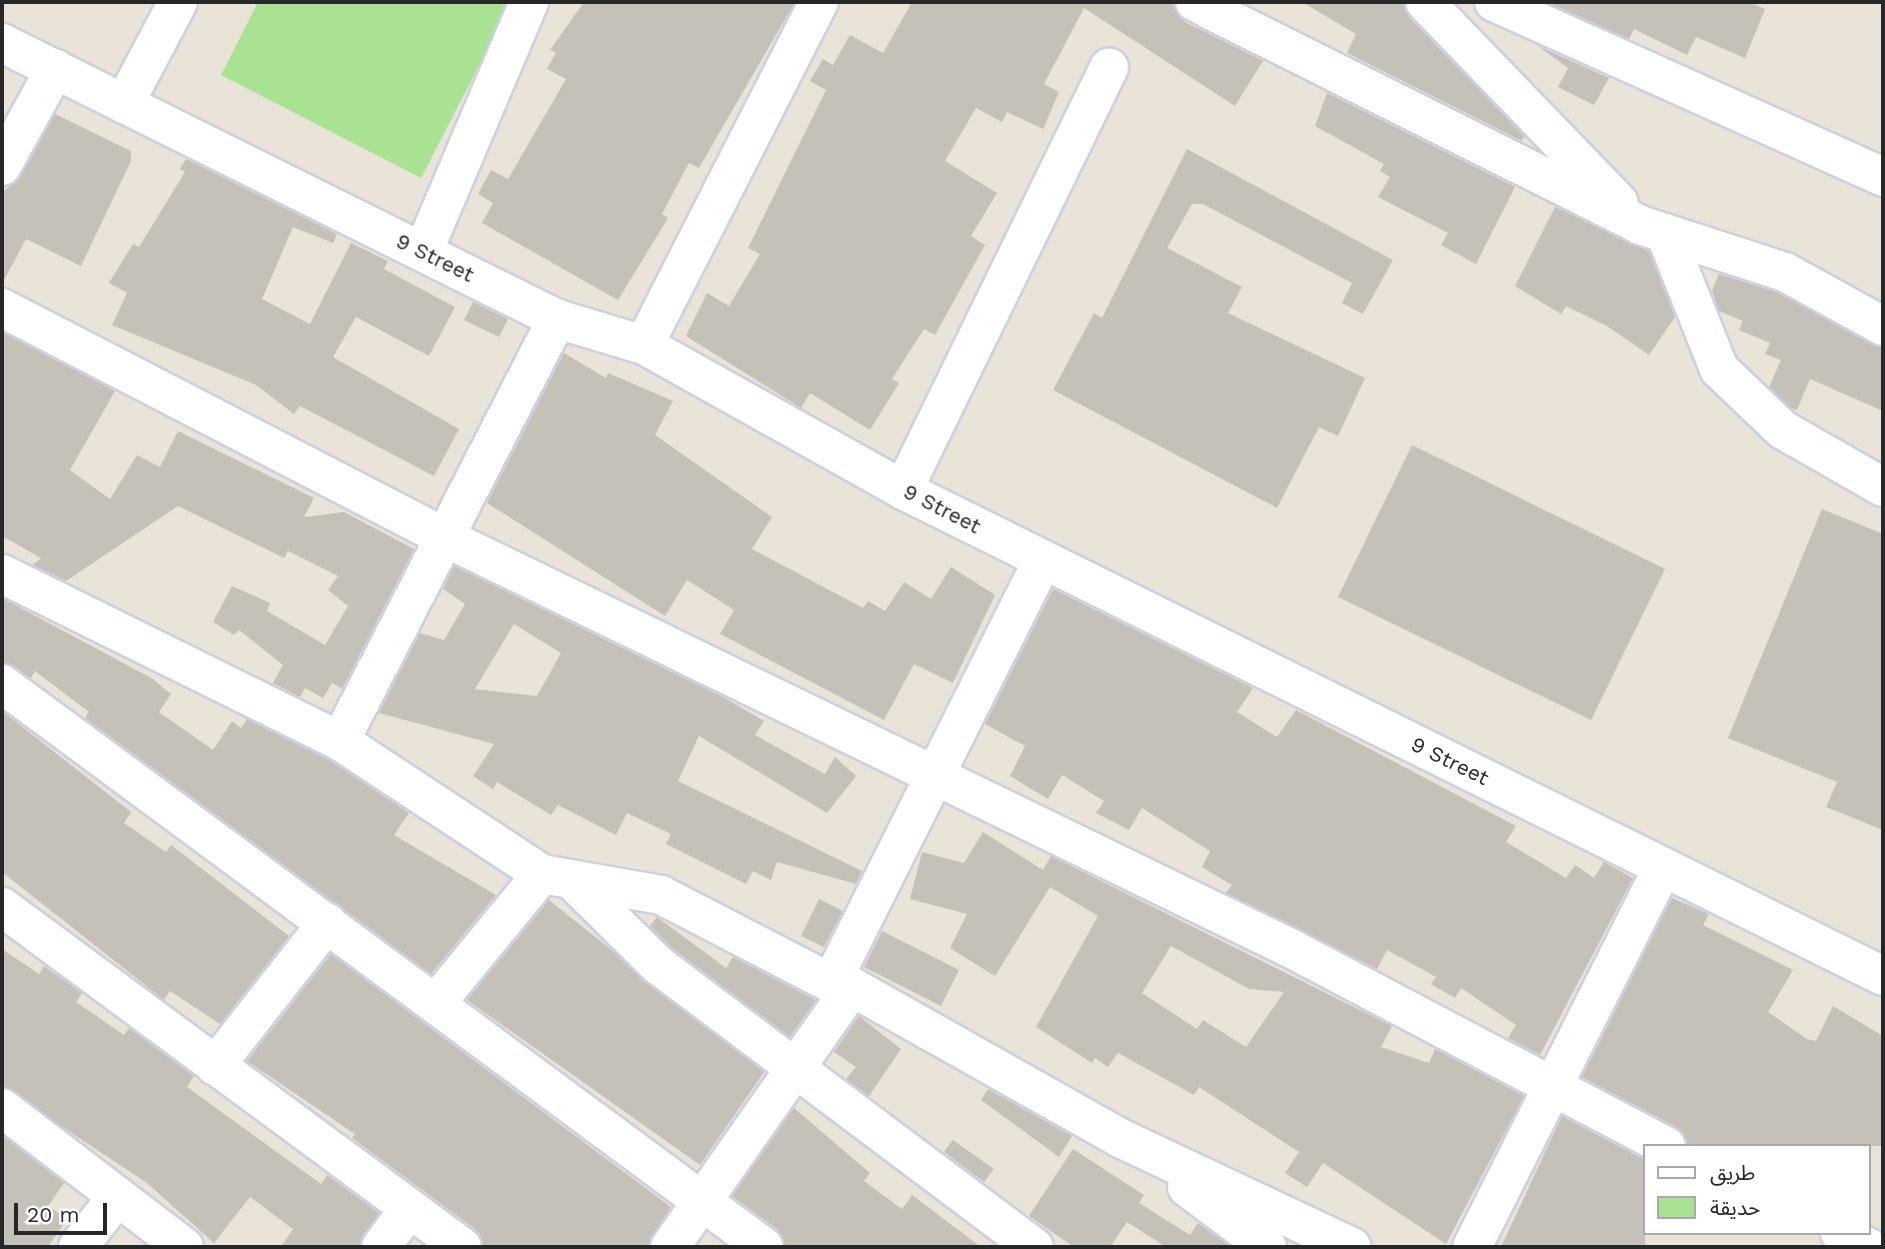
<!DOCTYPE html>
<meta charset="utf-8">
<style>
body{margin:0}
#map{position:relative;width:1885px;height:1249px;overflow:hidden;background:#eae3d8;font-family:"Work Sans","Noto Sans Arabic",sans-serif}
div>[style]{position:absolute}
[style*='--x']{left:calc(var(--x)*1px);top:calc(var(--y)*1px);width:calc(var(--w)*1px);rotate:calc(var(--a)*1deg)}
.green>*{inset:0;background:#a9e293}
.building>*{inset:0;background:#c5c0b8}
.roads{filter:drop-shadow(2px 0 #cdd0e1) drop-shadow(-2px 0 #cdd0e1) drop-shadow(0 2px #cdd0e1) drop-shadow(0 -2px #cdd0e1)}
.minor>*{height:38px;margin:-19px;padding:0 19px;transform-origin:19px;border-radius:19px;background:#fff}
span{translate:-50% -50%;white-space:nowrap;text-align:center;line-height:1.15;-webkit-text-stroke:5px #fff;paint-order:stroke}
.street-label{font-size:21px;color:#272727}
.frame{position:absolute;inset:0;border:4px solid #272727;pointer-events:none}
.legend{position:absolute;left:1643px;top:1144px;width:228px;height:91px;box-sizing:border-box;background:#fff;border:2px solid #a9a9a9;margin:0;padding:9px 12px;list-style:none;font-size:21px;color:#272727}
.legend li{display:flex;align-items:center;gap:14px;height:35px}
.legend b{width:35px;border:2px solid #a9a9a9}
.scale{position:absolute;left:14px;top:1203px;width:93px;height:32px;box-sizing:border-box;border:4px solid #272727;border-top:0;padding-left:9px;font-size:21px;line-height:24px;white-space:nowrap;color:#272727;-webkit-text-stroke:5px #fff;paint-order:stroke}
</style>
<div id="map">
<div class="green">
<i style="clip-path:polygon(258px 2px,512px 2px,421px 178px,221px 75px)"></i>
</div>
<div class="building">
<i style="clip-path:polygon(584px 2px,795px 2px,699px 168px,689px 163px,662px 214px,668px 218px,618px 300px,482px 223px,493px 203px,478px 194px,491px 170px,508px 179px,566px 79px,547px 69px,556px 52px,550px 50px)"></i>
<i style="clip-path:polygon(912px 2px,1171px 2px,1185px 22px,1263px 61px,1235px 106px,1084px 8px,1044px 84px,1059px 92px,1043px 129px,1007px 112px,1002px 122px,976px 108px,945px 161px,997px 193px,971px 236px,985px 245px,935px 335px,924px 329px,892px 379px,899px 383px,870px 430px,810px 393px,801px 408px,686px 336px,707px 293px,729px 306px,760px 254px,748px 248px,826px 90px,810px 81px,823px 59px,833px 65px,850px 35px,883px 53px)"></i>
<i style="clip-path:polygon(1302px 2px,1404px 2px,1409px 17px,1524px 136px,1522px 141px,1347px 53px,1356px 34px)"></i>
<i style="clip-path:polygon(1547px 2px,1749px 2px,1765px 9px,1745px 58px,1696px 37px,1687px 55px,1634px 29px,1629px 39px)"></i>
<i style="clip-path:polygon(1538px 46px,1609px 78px,1594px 105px,1558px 87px,1568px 68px)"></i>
<i style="clip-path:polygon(1327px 93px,1515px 187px,1476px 264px,1441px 245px,1448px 233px,1378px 197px,1390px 177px,1380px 171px,1384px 164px,1315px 126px)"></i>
<i style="clip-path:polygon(55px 114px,131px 151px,131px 161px,81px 266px,26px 239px,2px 284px,2px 193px,21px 176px)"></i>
<i style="clip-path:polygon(1187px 149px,1393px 260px,1363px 314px,1342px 303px,1352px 283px,1203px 204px,1192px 204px,1167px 248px,1242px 287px,1228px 313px,1365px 378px,1338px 436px,1319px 427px,1277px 508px,1053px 390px,1094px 313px,1102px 318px)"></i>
<i style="clip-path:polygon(186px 159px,337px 234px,333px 243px,293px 227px,262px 299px,310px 324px,351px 243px,388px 261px,384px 269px,455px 307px,429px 356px,356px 317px,333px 357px,459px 429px,434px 476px,300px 406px,294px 414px,256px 385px,112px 325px,127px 293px,109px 283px,133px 244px,139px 247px,185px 172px,180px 169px)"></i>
<i style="clip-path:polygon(1555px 207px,1649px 251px,1675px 317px,1649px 355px,1607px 326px,1566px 306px,1561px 314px,1515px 286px)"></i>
<i style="clip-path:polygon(1719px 274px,1776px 292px,1883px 348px,1883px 411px,1810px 379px,1797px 410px,1791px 408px,1769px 387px,1781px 360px,1765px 354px,1770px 343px,1739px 330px,1743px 321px,1719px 311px,1712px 291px)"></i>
<i style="clip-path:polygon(473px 302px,508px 319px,499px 337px,464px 320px)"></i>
<i style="clip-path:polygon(2px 332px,115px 391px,70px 470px,110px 499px,137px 455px,160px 467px,178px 431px,314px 498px,304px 517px,344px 512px,414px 549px,342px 689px,332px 683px,323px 698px,305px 688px,300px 697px,273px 683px,283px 665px,239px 630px,234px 635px,213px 622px,232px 586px,270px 603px,267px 611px,325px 645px,348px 606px,328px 590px,338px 576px,288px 551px,284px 558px,178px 506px,66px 581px,33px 565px,41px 558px,2px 536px)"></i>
<i style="clip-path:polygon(564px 353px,606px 378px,608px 373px,673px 401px,655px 435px,772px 517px,752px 549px,863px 608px,868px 601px,885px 611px,904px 582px,931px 599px,951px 567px,995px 595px,953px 683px,914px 664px,884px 720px,720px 634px,734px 610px,687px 580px,665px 616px,487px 503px)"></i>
<i style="clip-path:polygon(1412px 445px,1665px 569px,1591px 720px,1338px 597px)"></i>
<i style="clip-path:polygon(1822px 509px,1883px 534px,1883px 830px,1826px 807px,1837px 782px,1728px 738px)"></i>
<i style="clip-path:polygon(evenodd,454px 566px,723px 697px,764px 721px,755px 735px,825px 774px,835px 757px,856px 776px,827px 813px,699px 736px,678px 781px,862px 871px,856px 884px,777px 862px,771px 880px,753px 871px,746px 884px,666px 844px,671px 834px,627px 813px,616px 835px,558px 805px,551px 815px,497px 782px,493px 789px,473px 776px,494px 744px,379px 713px,420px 633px,444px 640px,465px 604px,443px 589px,454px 566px,514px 624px,561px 653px,537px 696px,475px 689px,514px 624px)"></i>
<i style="clip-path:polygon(1053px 589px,1253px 688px,1237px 712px,1277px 737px,1296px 710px,1516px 826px,1506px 842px,1566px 878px,1575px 865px,1594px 878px,1604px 862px,1633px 878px,1540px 1055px,1508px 1038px,1516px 1025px,1461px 988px,1455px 998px,1431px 984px,1436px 977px,1387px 950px,1377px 969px,1226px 893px,1232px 885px,1202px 867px,1210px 851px,1142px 808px,1129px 830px,1096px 813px,1104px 801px,1062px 775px,1048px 799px,1010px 776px,1025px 746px,985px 724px)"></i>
<i style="clip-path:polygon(2px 598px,153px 679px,171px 694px,159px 712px,213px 750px,232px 721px,241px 728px,247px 719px,329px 760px,409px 813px,394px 835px,496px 895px,431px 974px,85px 718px,89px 712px,35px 671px,31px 678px,2px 663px)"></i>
<i style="clip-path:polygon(2px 711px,131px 812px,124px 823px,166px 852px,171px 845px,289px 936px,220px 1024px,170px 991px,164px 1000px,2px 872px)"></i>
<i style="clip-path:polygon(evenodd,983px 832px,1043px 870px,1051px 856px,1392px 1026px,1381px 1047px,1429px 1063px,1435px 1049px,1524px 1096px,1446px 1244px,1323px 1163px,1307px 1187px,1285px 1173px,1299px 1152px,1199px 1087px,1194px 1095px,1118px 1053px,1108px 1067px,1095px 1058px,1092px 1063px,1036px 1027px,1098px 916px,1050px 887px,995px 976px,950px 948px,967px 914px,910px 899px,922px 852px,964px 863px,983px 832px,1171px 946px,1249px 989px,1284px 992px,1246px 1047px,1203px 1020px,1197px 1029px,1142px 993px,1171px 946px)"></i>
<i style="clip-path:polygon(1672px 898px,1709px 914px,1703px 925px,1793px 970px,1768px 1012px,1807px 1039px,1816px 1041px,1833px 1006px,1883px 1036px,1883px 1146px,1688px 1146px,1676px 1127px,1582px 1077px)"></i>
<i style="clip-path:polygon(819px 899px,843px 911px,824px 947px,801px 936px)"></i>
<i style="clip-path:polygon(549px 900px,764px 1072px,700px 1165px,467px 1000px)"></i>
<i style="clip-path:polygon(657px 917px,726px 968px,733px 957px,816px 1000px,790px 1037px,672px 948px,650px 926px)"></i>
<i style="clip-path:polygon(882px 931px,959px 970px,941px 1006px,864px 967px)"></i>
<i style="clip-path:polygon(2px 949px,39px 974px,44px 966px,82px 993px,76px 1002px,124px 1035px,129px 1028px,194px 1076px,187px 1087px,321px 1184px,327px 1175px,379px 1213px,360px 1247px,281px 1247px,293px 1229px,250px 1197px,214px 1243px,147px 1183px,2px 1087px)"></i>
<i style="clip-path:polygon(331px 954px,671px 1207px,648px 1247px,483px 1247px,475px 1229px,352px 1138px,355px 1134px,247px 1061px)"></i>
<i style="clip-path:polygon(859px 1016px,901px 1049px,869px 1096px,846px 1079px,856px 1067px,834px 1052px)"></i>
<i style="clip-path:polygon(988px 1089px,1072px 1136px,1059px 1157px,981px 1100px)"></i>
<i style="clip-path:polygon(794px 1108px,870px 1173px,864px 1181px,902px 1209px,912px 1195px,981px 1247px,785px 1247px,777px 1229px,732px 1196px)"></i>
<i style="clip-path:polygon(1562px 1116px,1645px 1160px,1645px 1247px,1501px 1247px)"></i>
<i style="clip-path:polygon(2px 1135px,64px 1183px,48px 1206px,67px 1219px,48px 1247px,2px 1247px)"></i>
<i style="clip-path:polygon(953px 1140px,994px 1169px,984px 1182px,944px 1152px)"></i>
<i style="clip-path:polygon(1073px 1149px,1144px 1195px,1139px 1203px,1190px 1235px,1198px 1223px,1231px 1247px,1166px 1247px,1127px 1222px,1110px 1247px,1074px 1247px,1029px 1216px)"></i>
</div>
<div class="roads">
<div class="minor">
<i style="--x:1195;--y:2;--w:498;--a:26.6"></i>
<i style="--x:1640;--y:225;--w:152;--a:18"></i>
<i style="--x:1785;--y:272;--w:112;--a:28.9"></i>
<i style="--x:1425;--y:2;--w:279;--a:46"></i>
<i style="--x:1494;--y:2;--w:427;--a:24.2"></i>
<i style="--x:2;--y:43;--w:620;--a:26.44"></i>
<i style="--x:557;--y:319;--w:91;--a:16.6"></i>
<i style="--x:644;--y:345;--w:297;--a:29.2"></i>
<i style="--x:903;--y:490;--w:1094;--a:26.38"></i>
<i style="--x:124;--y:104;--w:115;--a:-62.1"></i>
<i style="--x:2;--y:166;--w:111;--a:-61.3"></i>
<i style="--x:1665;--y:233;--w:146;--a:68.3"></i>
<i style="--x:1719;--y:369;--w:88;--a:43.6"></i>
<i style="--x:1783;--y:430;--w:115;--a:29.7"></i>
<i style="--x:423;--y:252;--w:272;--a:-67"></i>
<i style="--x:2;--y:308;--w:500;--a:27.38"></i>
<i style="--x:446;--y:538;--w:941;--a:25.91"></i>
<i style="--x:1292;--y:949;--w:423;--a:27.8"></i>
<i style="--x:644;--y:345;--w:385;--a:-63"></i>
<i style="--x:903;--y:490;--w:470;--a:-64"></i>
<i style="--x:2;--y:574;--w:377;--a:26.3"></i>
<i style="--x:340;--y:741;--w:242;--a:33.4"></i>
<i style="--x:542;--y:874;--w:121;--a:10"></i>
<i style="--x:661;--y:895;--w:191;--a:27.4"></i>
<i style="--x:831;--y:983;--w:21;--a:11"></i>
<i style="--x:852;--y:987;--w:308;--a:29.4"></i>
<i style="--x:1120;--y:1138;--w:256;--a:25.2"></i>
<i style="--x:2;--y:684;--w:947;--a:36.46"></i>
<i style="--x:340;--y:741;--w:475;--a:-62.8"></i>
<i style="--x:572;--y:880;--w:121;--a:44.7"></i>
<i style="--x:658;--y:965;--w:470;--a:36.9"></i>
<i style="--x:2;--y:907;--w:572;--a:36.47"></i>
<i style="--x:831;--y:983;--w:473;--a:-63.4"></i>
<i style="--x:436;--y:1003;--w:167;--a:-50.6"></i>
<i style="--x:215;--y:1066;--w:182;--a:-51.9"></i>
<i style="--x:2;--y:1108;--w:229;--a:37.4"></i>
<i style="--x:1187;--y:1187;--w:100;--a:36.9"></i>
<i style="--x:1840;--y:1233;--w:31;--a:27"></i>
<i style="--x:78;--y:1247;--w:63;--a:-52"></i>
<i style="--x:381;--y:1247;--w:46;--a:-53.9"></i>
<i style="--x:670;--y:1247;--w:317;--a:-55"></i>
<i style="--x:1472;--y:1247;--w:425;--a:-63.3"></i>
</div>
</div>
<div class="street-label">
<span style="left:435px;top:258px;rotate:26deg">9 Street</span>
<span style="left:942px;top:509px;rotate:27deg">9 Street</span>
<span style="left:1450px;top:761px;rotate:26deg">9 Street</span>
</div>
<div class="frame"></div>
<ul class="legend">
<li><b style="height:9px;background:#fff"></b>طريق</li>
<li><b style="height:19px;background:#a9e293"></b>حديقة</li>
</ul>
<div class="scale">20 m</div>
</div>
